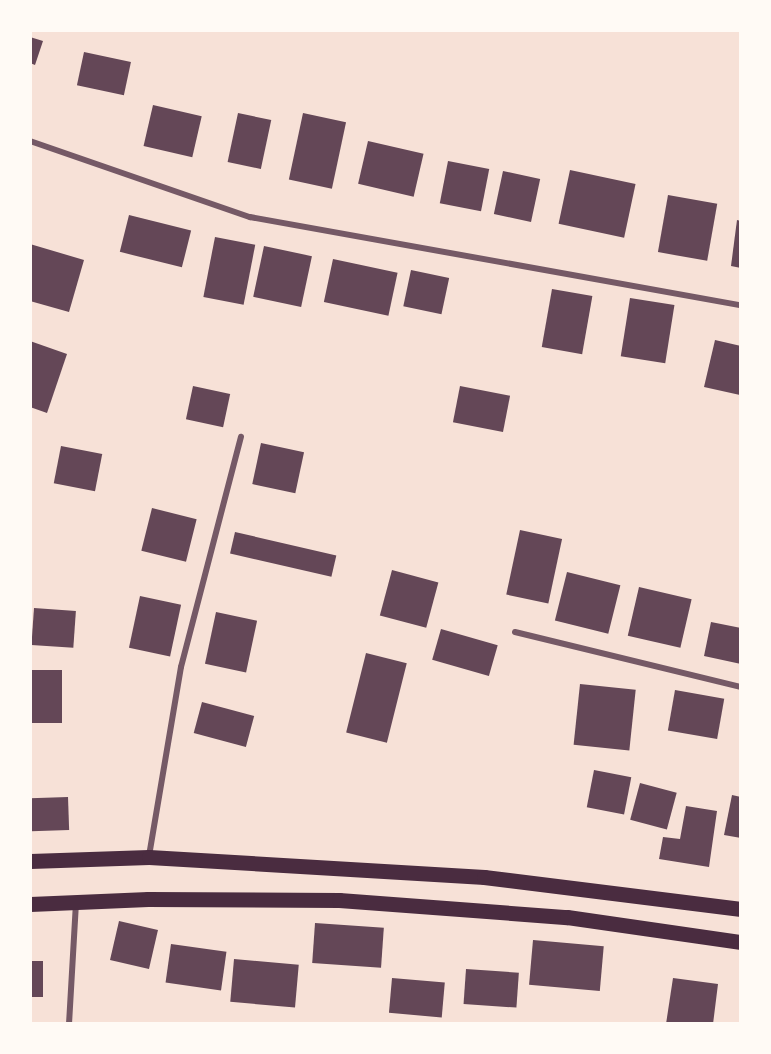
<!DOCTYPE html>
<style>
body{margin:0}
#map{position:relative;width:771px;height:1054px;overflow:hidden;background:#f7e1d7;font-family:Merriweather,serif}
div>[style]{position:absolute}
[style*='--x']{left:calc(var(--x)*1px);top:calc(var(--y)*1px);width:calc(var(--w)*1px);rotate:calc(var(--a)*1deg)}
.building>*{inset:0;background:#644757;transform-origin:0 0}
.minor>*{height:6px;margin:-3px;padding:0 3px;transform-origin:3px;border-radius:3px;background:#755966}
.primary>*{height:15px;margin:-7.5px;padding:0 7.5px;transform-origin:7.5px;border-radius:7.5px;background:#4a2c40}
span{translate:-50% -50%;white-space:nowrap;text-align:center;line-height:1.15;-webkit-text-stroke:5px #fffaf5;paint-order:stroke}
.frame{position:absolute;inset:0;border:32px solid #fffaf5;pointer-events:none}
</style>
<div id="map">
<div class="building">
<i style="clip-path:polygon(30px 37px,43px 41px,35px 65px,30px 63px)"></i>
<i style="left:84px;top:52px;width:48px;height:34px;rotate:12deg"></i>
<i style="left:153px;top:105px;width:50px;height:42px;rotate:13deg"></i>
<i style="left:238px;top:113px;width:34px;height:50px;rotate:12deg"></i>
<i style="left:303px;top:113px;width:44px;height:68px;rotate:12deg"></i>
<i style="left:368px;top:141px;width:57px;height:44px;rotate:13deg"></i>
<i style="left:448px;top:161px;width:42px;height:43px;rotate:11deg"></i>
<i style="left:570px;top:170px;width:67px;height:55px;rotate:12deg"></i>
<i style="left:503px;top:171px;width:38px;height:44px;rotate:12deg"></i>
<i style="left:668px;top:195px;width:50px;height:58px;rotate:10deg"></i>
<i style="left:129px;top:215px;width:64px;height:38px;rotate:14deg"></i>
<i style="clip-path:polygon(737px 220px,741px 221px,741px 268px,731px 266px)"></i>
<i style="left:215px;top:237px;width:41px;height:61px;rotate:11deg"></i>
<i style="clip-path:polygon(30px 244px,84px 260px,69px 312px,30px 301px)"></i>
<i style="left:264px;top:246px;width:49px;height:52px;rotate:12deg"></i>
<i style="left:333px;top:259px;width:66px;height:44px;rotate:12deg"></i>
<i style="left:411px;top:270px;width:39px;height:37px;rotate:12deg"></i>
<i style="left:552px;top:289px;width:41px;height:59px;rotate:10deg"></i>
<i style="left:630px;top:298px;width:45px;height:59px;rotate:9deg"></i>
<i style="clip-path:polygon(715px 340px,741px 346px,740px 395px,704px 387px)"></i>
<i style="clip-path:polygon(30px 341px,67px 354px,47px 413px,30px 407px)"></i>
<i style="left:193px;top:386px;width:38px;height:34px;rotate:12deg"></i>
<i style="left:460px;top:386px;width:51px;height:37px;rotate:11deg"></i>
<i style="left:261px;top:443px;width:44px;height:42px;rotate:12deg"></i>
<i style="left:61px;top:446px;width:42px;height:38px;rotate:11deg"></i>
<i style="left:152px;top:508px;width:46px;height:44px;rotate:14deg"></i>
<i style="left:520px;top:530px;width:43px;height:66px;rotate:12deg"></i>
<i style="left:235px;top:532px;width:104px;height:22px;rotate:13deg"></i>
<i style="left:392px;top:570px;width:48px;height:47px;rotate:15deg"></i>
<i style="left:567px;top:572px;width:55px;height:50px;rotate:14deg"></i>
<i style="left:639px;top:587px;width:54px;height:50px;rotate:13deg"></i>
<i style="left:140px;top:596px;width:42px;height:53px;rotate:12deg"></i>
<i style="left:34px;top:608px;width:42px;height:37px;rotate:4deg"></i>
<i style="left:216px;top:612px;width:42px;height:53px;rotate:12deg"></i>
<i style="clip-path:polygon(711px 622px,741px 628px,741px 664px,704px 656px)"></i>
<i style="left:441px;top:629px;width:59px;height:32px;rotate:16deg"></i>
<i style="left:366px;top:653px;width:42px;height:82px;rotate:14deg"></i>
<i style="left:30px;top:670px;width:32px;height:53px"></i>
<i style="left:580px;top:684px;width:56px;height:61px;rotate:6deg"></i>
<i style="left:675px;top:690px;width:50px;height:41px;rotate:10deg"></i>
<i style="left:202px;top:702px;width:54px;height:32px;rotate:15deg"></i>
<i style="left:594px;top:770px;width:38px;height:38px;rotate:11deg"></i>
<i style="left:640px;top:783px;width:38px;height:38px;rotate:15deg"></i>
<i style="clip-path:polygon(732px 795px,741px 797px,741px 838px,724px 835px)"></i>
<i style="left:68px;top:797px;width:33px;height:38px;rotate:88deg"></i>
<i style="clip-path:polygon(686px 806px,717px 811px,709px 867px,659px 859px,663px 837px,680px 839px)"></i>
<i style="left:119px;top:921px;width:40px;height:40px;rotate:13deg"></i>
<i style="left:315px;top:923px;width:69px;height:40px;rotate:4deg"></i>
<i style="left:533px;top:940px;width:71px;height:45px;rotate:5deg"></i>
<i style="left:171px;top:944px;width:56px;height:39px;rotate:8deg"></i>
<i style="left:234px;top:959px;width:65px;height:43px;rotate:5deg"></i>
<i style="left:30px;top:961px;width:13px;height:36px"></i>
<i style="left:466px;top:969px;width:53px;height:35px;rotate:4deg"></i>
<i style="left:392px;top:978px;width:53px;height:35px;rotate:5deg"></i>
<i style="clip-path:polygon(673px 978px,718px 984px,713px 1024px,666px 1024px)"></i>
</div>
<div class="minor">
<i style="--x:30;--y:141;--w:233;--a:19.1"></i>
<i style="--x:250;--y:217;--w:499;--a:10.2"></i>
<i style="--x:515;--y:632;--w:233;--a:13.7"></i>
<i style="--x:149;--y:856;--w:192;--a:-80.4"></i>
<i style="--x:181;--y:667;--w:238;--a:-75.4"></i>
<i style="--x:69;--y:1024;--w:122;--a:-86.7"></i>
</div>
<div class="primary">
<i style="--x:30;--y:861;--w:119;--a:-1.9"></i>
<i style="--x:149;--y:857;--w:336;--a:3.4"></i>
<i style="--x:484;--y:877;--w:259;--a:7.1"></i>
<i style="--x:30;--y:904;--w:118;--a:-2.4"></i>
<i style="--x:148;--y:899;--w:191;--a:0.3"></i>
<i style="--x:339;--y:900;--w:229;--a:4.3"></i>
<i style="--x:567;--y:917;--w:176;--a:8.2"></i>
</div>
<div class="frame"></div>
</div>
